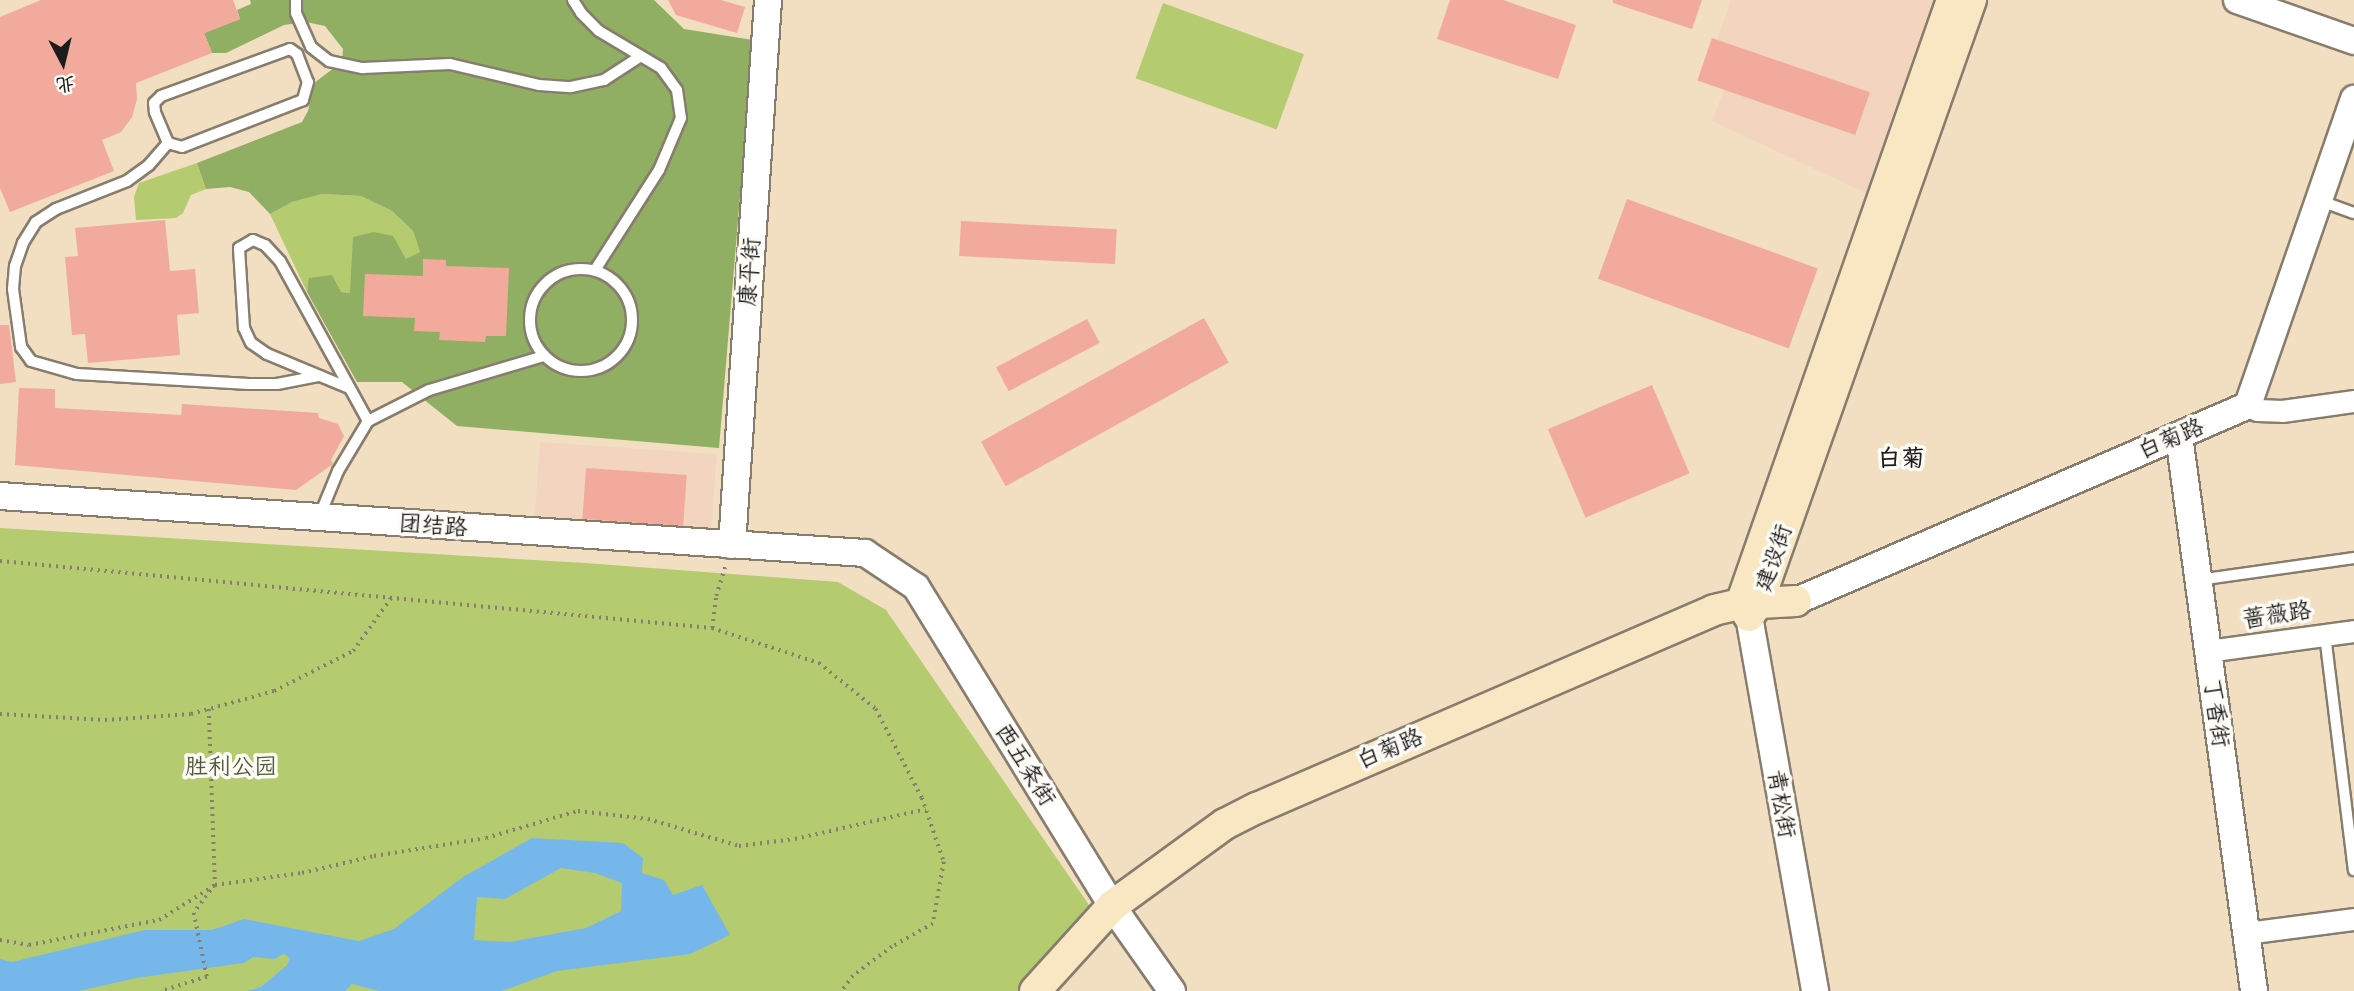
<!DOCTYPE html>
<meta charset="utf-8">
<style>
body{margin:0}
#map{position:relative;width:2354px;height:991px;overflow:hidden;background:#f2dec1;font-family:Sriracha,"LXGW WenKai TC",sans-serif}
div>[style]{position:absolute}
[style*='--x']{left:calc(var(--x)*1px);top:calc(var(--y)*1px);width:calc(var(--w)*1px);rotate:calc(var(--a)*1deg)}
.built>*{inset:0;background:#f3d4bf;transform-origin:0 0}
.green>*{inset:0;background:#b5cb6f;transform-origin:0 0}
.forest>*{inset:0;background:#90af62}
.water>*{inset:0;background:#76b7eb}
.building>*{inset:0;background:#f1aa9c;transform-origin:0 0}
.path>*{height:3.5px;margin-top:-1.75px;transform-origin:0;background:repeating-linear-gradient(90deg,#877d6e 0 2px,transparent 0 7px)}
.roads{filter:drop-shadow(2px 0 #877d6e) drop-shadow(-2px 0 #877d6e) drop-shadow(0 2px #877d6e) drop-shadow(0 -2px #877d6e)}
.service>*{height:10px;margin:-5px;padding:0 5px;transform-origin:5px;border-radius:5px;background:#fff}
.service>.ring{margin:-5px;padding:0;box-sizing:content-box;background:none;border:10px solid #fff;border-radius:50%}
.minor>*{height:21px;margin:-10.5px;padding:0 10.5px;transform-origin:10.5px;border-radius:10.5px;background:#fff}
.tertiary>*{height:26px;margin:-13px;padding:0 13px;transform-origin:13px;border-radius:13px;background:#fff}
.secondary>*{height:30px;margin:-15px;padding:0 15px;transform-origin:15px;border-radius:15px;background:#f9e7c3}
span{translate:-50% -50%;white-space:nowrap;text-align:center;line-height:1.15;-webkit-text-stroke:7px #fdfcf7;paint-order:stroke}
.street-label{font-size:23px;color:#1c1c1c}
.park-label{font-size:23px;color:#525939}
.neighbourhood-label{font-size:24px;color:#1c1c1c;font-weight:700}
.north{position:absolute;left:28px;top:28px;width:70px;height:70px;-webkit-text-stroke:5px #fdfcf7;paint-order:stroke;rotate:173deg;font-size:19px;font-weight:700;line-height:28px;text-align:center;color:#1c1c1c}
.north::after{content:'';display:block;margin:auto;width:24px;height:32px;background:#1c1c1c;clip-path:polygon(50% 0,100% 100%,50% 72%,0 100%)}
</style>
<div id="map">
<div class="built">
<i style="clip-path:polygon(1731px 0,1933px 0,1866px 193px,1712px 121px,1730px 75px,1708px 67px)"></i>
<i style="left:540px;top:442px;width:177px;height:83px;rotate:4deg"></i>
</div>
<div class="green">
<i style="left:1163px;top:3px;width:150px;height:80px;rotate:20deg"></i>
<i style="clip-path:polygon(197px 163px,206px 189px,191px 195px,183px 213px,176px 218px,136px 220px,134px 197px,139px 183px)"></i>
<i style="clip-path:polygon(322px 194px,361px 196px,392px 211px,413px 231px,420px 252px,350px 293px,341px 292px,310px 278px,307px 292px,270px 214px,292px 202px)"></i>
<i style="clip-path:polygon(0 528px,585px 563px,838px 582px,886px 610px,1091px 908px,1018px 991px,0 991px)"></i>
</div>
<div class="forest">
<i style="clip-path:polygon(250px 0,654px 0,684px 29px,753px 40px,719px 448px,457px 426px,402px 382px,357px 382px,307px 292px,309px 278px,332px 275px,341px 292px,350px 293px,353px 237px,374px 232px,393px 236px,406px 259px,420px 252px,413px 231px,392px 211px,361px 196px,322px 194px,292px 202px,270px 214px,249px 192px,230px 187px,206px 189px,197px 163px,302px 122px,308px 111px,314px 83px,342px 62px,343px 49px,325px 26px,306px 22px,284px 25px,226px 53px,212px 53px,204px 33px,240px 19px,237px 10px,251px 4px)"></i>
</div>
<div class="water">
<i style="clip-path:polygon(evenodd,532px 838px,623px 843px,643px 858px,642px 873px,664px 880px,673px 895px,702px 885px,730px 935px,690px 954px,557px 971px,502px 991px,379px 991px,352px 984px,345px 991px,247px 991px,261px 987px,287px 965px,290px 958px,284px 954px,274px 959px,253px 957px,244px 963px,136px 978px,79px 991px,0 991px,0 959px,12px 962px,145px 930px,212px 930px,244px 919px,359px 941px,394px 929px,463px 877px,532px 838px,561px 868px,595px 873px,622px 883px,621px 911px,586px 928px,509px 942px,474px 940px,477px 897px,505px 899px,561px 868px)"></i>
</div>
<div class="building">
<i style="clip-path:polygon(41px 0,233px 0,240px 19px,204px 33px,212px 53px,136px 83px,137px 99px,132px 117px,121px 132px,102px 140px,114px 171px,10px 212px,0 188px,0 17px)"></i>
<i style="clip-path:polygon(668px 0,721px 0,745px 7px,737px 33px,676px 15px)"></i>
<i style="clip-path:polygon(1450px 0,1503px 0,1576px 25px,1558px 79px,1437px 39px)"></i>
<i style="clip-path:polygon(1613px 0,1702px 0,1692px 29px,1613px 3px)"></i>
<i style="left:1712px;top:38px;width:167px;height:45px;rotate:19deg"></i>
<i style="left:1627px;top:199px;width:203px;height:85px;rotate:20deg"></i>
<i style="clip-path:polygon(165px 220px,170px 271px,195px 269px,199px 313px,177px 315px,180px 355px,88px 363px,85px 334px,72px 335px,65px 257px,78px 256px,75px 228px)"></i>
<i style="left:961px;top:221px;width:156px;height:35px;rotate:3deg"></i>
<i style="clip-path:polygon(423px 259px,446px 260px,446px 266px,509px 268px,506px 336px,486px 336px,485px 342px,439px 340px,440px 332px,414px 331px,415px 318px,363px 316px,365px 274px,423px 276px)"></i>
<i style="left:1204px;top:318px;width:51px;height:255px;rotate:61deg"></i>
<i style="left:1087px;top:319px;width:27px;height:103px;rotate:62deg"></i>
<i style="clip-path:polygon(0 325px,9px 325px,16px 382px,0 384px)"></i>
<i style="left:1652px;top:385px;width:96px;height:113px;rotate:67deg"></i>
<i style="clip-path:polygon(19px 388px,55px 389px,55px 408px,181px 415px,182px 404px,318px 413px,319px 418px,338px 424px,344px 436px,331px 460px,333px 464px,296px 490px,15px 465px)"></i>
<i style="left:586px;top:468px;width:101px;height:51px;rotate:4deg"></i>
</div>
<div class="path">
<i style="--x:0;--y:561;--w:715;--a:5.38"></i>
<i style="--x:712;--y:628;--w:32;--a:-83"></i>
<i style="--x:716;--y:596;--w:34;--a:-73"></i>
<i style="--x:712;--y:628;--w:113;--a:18.1"></i>
<i style="--x:819;--y:663;--w:73;--a:38.9"></i>
<i style="--x:876;--y:709;--w:100;--a:62.7"></i>
<i style="--x:922;--y:798;--w:68;--a:71"></i>
<i style="--x:944;--y:862;--w:63;--a:100.1"></i>
<i style="--x:933;--y:924;--w:47;--a:150.7"></i>
<i style="--x:892;--y:947;--w:49;--a:143.4"></i>
<i style="--x:853;--y:976;--w:19;--a:126"></i>
<i style="--x:209;--y:709;--w:176;--a:88"></i>
<i style="--x:215;--y:885;--w:88;--a:-7.9"></i>
<i style="--x:302;--y:873;--w:74;--a:-13.3"></i>
<i style="--x:374;--y:856;--w:113;--a:-9.1"></i>
<i style="--x:486;--y:838;--w:96;--a:-16.4"></i>
<i style="--x:578;--y:811;--w:70;--a:6.5"></i>
<i style="--x:648;--y:819;--w:95;--a:16.5"></i>
<i style="--x:739;--y:846;--w:56;--a:-7.1"></i>
<i style="--x:795;--y:839;--w:134;--a:-12.9"></i>
<i style="--x:0;--y:714;--w:105;--a:3.3"></i>
<i style="--x:105;--y:720;--w:86;--a:-4"></i>
<i style="--x:191;--y:714;--w:86;--a:-15.5"></i>
<i style="--x:274;--y:691;--w:89;--a:-26.9"></i>
<i style="--x:353;--y:651;--w:65;--a:-54.4"></i>
<i style="--x:0;--y:940;--w:29;--a:10"></i>
<i style="--x:29;--y:945;--w:132;--a:-10.9"></i>
<i style="--x:159;--y:920;--w:66;--a:-32"></i>
<i style="--x:215;--y:885;--w:35;--a:127"></i>
<i style="--x:194;--y:913;--w:65;--a:78.5"></i>
<i style="--x:207;--y:977;--w:46;--a:162.3"></i>
</div>
<div class="roads">
<div class="service">
<i style="--x:296;--y:0;--w:13;--a:90"></i>
<i style="--x:296;--y:13;--w:37;--a:66"></i>
<i style="--x:311;--y:47;--w:23;--a:38"></i>
<i style="--x:329;--y:61;--w:35;--a:12"></i>
<i style="--x:363;--y:68;--w:87;--a:-2.6"></i>
<i style="--x:450;--y:64;--w:91;--a:13.3"></i>
<i style="--x:539;--y:85;--w:32;--a:4"></i>
<i style="--x:571;--y:87;--w:34;--a:-12"></i>
<i style="--x:604;--y:80;--w:44;--a:-33"></i>
<i style="--x:573;--y:0;--w:15;--a:58"></i>
<i style="--x:581;--y:13;--w:25;--a:45"></i>
<i style="--x:599;--y:31;--w:72;--a:30.8"></i>
<i style="--x:661;--y:68;--w:27;--a:54"></i>
<i style="--x:677;--y:90;--w:28;--a:82"></i>
<i style="--x:681;--y:118;--w:56;--a:112.9"></i>
<i style="--x:659;--y:170;--w:119;--a:122.6"></i>
<i style="--x:290;--y:49;--w:9;--a:36"></i>
<i style="--x:297;--y:54;--w:30;--a:69"></i>
<i style="--x:308;--y:82;--w:19;--a:106"></i>
<i style="--x:303;--y:100;--w:130;--a:158.8"></i>
<i style="--x:182;--y:147;--w:15;--a:-164"></i>
<i style="--x:168;--y:143;--w:34;--a:-113"></i>
<i style="--x:155;--y:112;--w:9;--a:-96"></i>
<i style="--x:154;--y:103;--w:10;--a:-45"></i>
<i style="--x:161;--y:96;--w:137;--a:-20"></i>
<i style="--x:168;--y:143;--w:29;--a:131"></i>
<i style="--x:149;--y:165;--w:27;--a:144"></i>
<i style="--x:127;--y:181;--w:76;--a:158.5"></i>
<i style="--x:56;--y:209;--w:24;--a:147"></i>
<i style="--x:36;--y:222;--w:25;--a:122"></i>
<i style="--x:23;--y:243;--w:24;--a:109"></i>
<i style="--x:15;--y:266;--w:23;--a:95"></i>
<i style="--x:13;--y:289;--w:59;--a:82.1"></i>
<i style="--x:21;--y:347;--w:17;--a:54"></i>
<i style="--x:31;--y:361;--w:48;--a:15.8"></i>
<i style="--x:77;--y:374;--w:172;--a:3.3"></i>
<i style="--x:249;--y:384;--w:28;--a:0"></i>
<i style="--x:277;--y:384;--w:43;--a:-10.8"></i>
<i style="--x:2318;--y:200;--w:38;--a:20"></i>
<i class="ring" style="left:530px;top:269px;width:92px;height:92px"></i>
<i style="--x:349;--y:388;--w:89;--a:-157.5"></i>
<i style="--x:267;--y:354;--w:19;--a:-145"></i>
<i style="--x:251;--y:343;--w:17;--a:-115"></i>
<i style="--x:244;--y:328;--w:80;--a:-93.6"></i>
<i style="--x:239;--y:248;--w:16;--a:-30"></i>
<i style="--x:253;--y:240;--w:13;--a:23"></i>
<i style="--x:265;--y:245;--w:22;--a:47"></i>
<i style="--x:280;--y:261;--w:183;--a:61.2"></i>
<i style="--x:320;--y:515;--w:48;--a:-67.8"></i>
<i style="--x:338;--y:471;--w:58;--a:-59"></i>
<i style="--x:368;--y:421;--w:68;--a:-26.9"></i>
<i style="--x:429;--y:390;--w:120;--a:-16.5"></i>
<i style="--x:2198;--y:580;--w:158;--a:-8"></i>
<i style="--x:2325;--y:635;--w:237;--a:83"></i>
</div>
<div class="minor">
<i style="--x:2248;--y:405;--w:10;--a:29"></i>
<i style="--x:2257;--y:410;--w:25;--a:2"></i>
<i style="--x:2282;--y:411;--w:73;--a:-7.9"></i>
<i style="--x:2208;--y:651;--w:147;--a:-7.8"></i>
<i style="--x:2246;--y:933;--w:109;--a:-7.4"></i>
</div>
<div class="tertiary">
<i style="--x:2237;--y:0;--w:124;--a:19.3"></i>
<i style="--x:2179;--y:436;--w:560;--a:82.3"></i>
<i style="--x:0;--y:496;--w:867;--a:3.77"></i>
<i style="--x:865;--y:553;--w:61;--a:33.7"></i>
<i style="--x:916;--y:587;--w:374;--a:58.4"></i>
<i style="--x:1112;--y:906;--w:104;--a:54.8"></i>
<i style="--x:732;--y:545;--w:546;--a:-86.22"></i>
<i style="--x:1796;--y:601;--w:493;--a:-23.4"></i>
<i style="--x:2248;--y:405;--w:324;--a:-70.9"></i>
<i style="--x:1749;--y:616;--w:381;--a:80"></i>
</div>
<div class="secondary">
<i style="--x:1952;--y:0;--w:640;--a:109.26"></i>
<i style="--x:1741;--y:604;--w:14;--a:56"></i>
<i style="--x:1749;--y:616;--w:16;--a:-55"></i>
<i style="--x:1758;--y:603;--w:640;--a:-70.55"></i>
<i style="--x:1035;--y:991;--w:115;--a:-47.8"></i>
<i style="--x:1112;--y:906;--w:140;--a:-36"></i>
<i style="--x:1225;--y:824;--w:36;--a:-27"></i>
<i style="--x:1257;--y:808;--w:498;--a:-23.4"></i>
<i style="--x:1714;--y:610;--w:28;--a:-13"></i>
<i style="--x:1741;--y:604;--w:55;--a:-3.1"></i>
</div>
</div>
<div class="street-label">
<span style="left:750px;top:272px;rotate:-86deg">康平街</span>
<span style="left:2171px;top:439px;rotate:-23deg">白菊路</span>
<span style="left:433px;top:526px;rotate:4deg">团结路</span>
<span style="left:1774px;top:558px;rotate:-71deg">建设街</span>
<span style="left:2277px;top:615px;rotate:-8deg">蔷薇路</span>
<span style="left:2216px;top:713px;rotate:82deg">丁香街</span>
<span style="left:1390px;top:749px;rotate:-23deg">白菊路</span>
<span style="left:1025px;top:765px;rotate:58deg">西五条街</span>
<span style="left:1781px;top:804px;rotate:80deg">青松街</span>
</div>
<div class="park-label">
<span style="left:231px;top:767px">胜利公园</span>
</div>
<div class="neighbourhood-label">
<span style="left:1901px;top:459px">白菊</span>
</div>
<div class="north">北</div>
</div>
